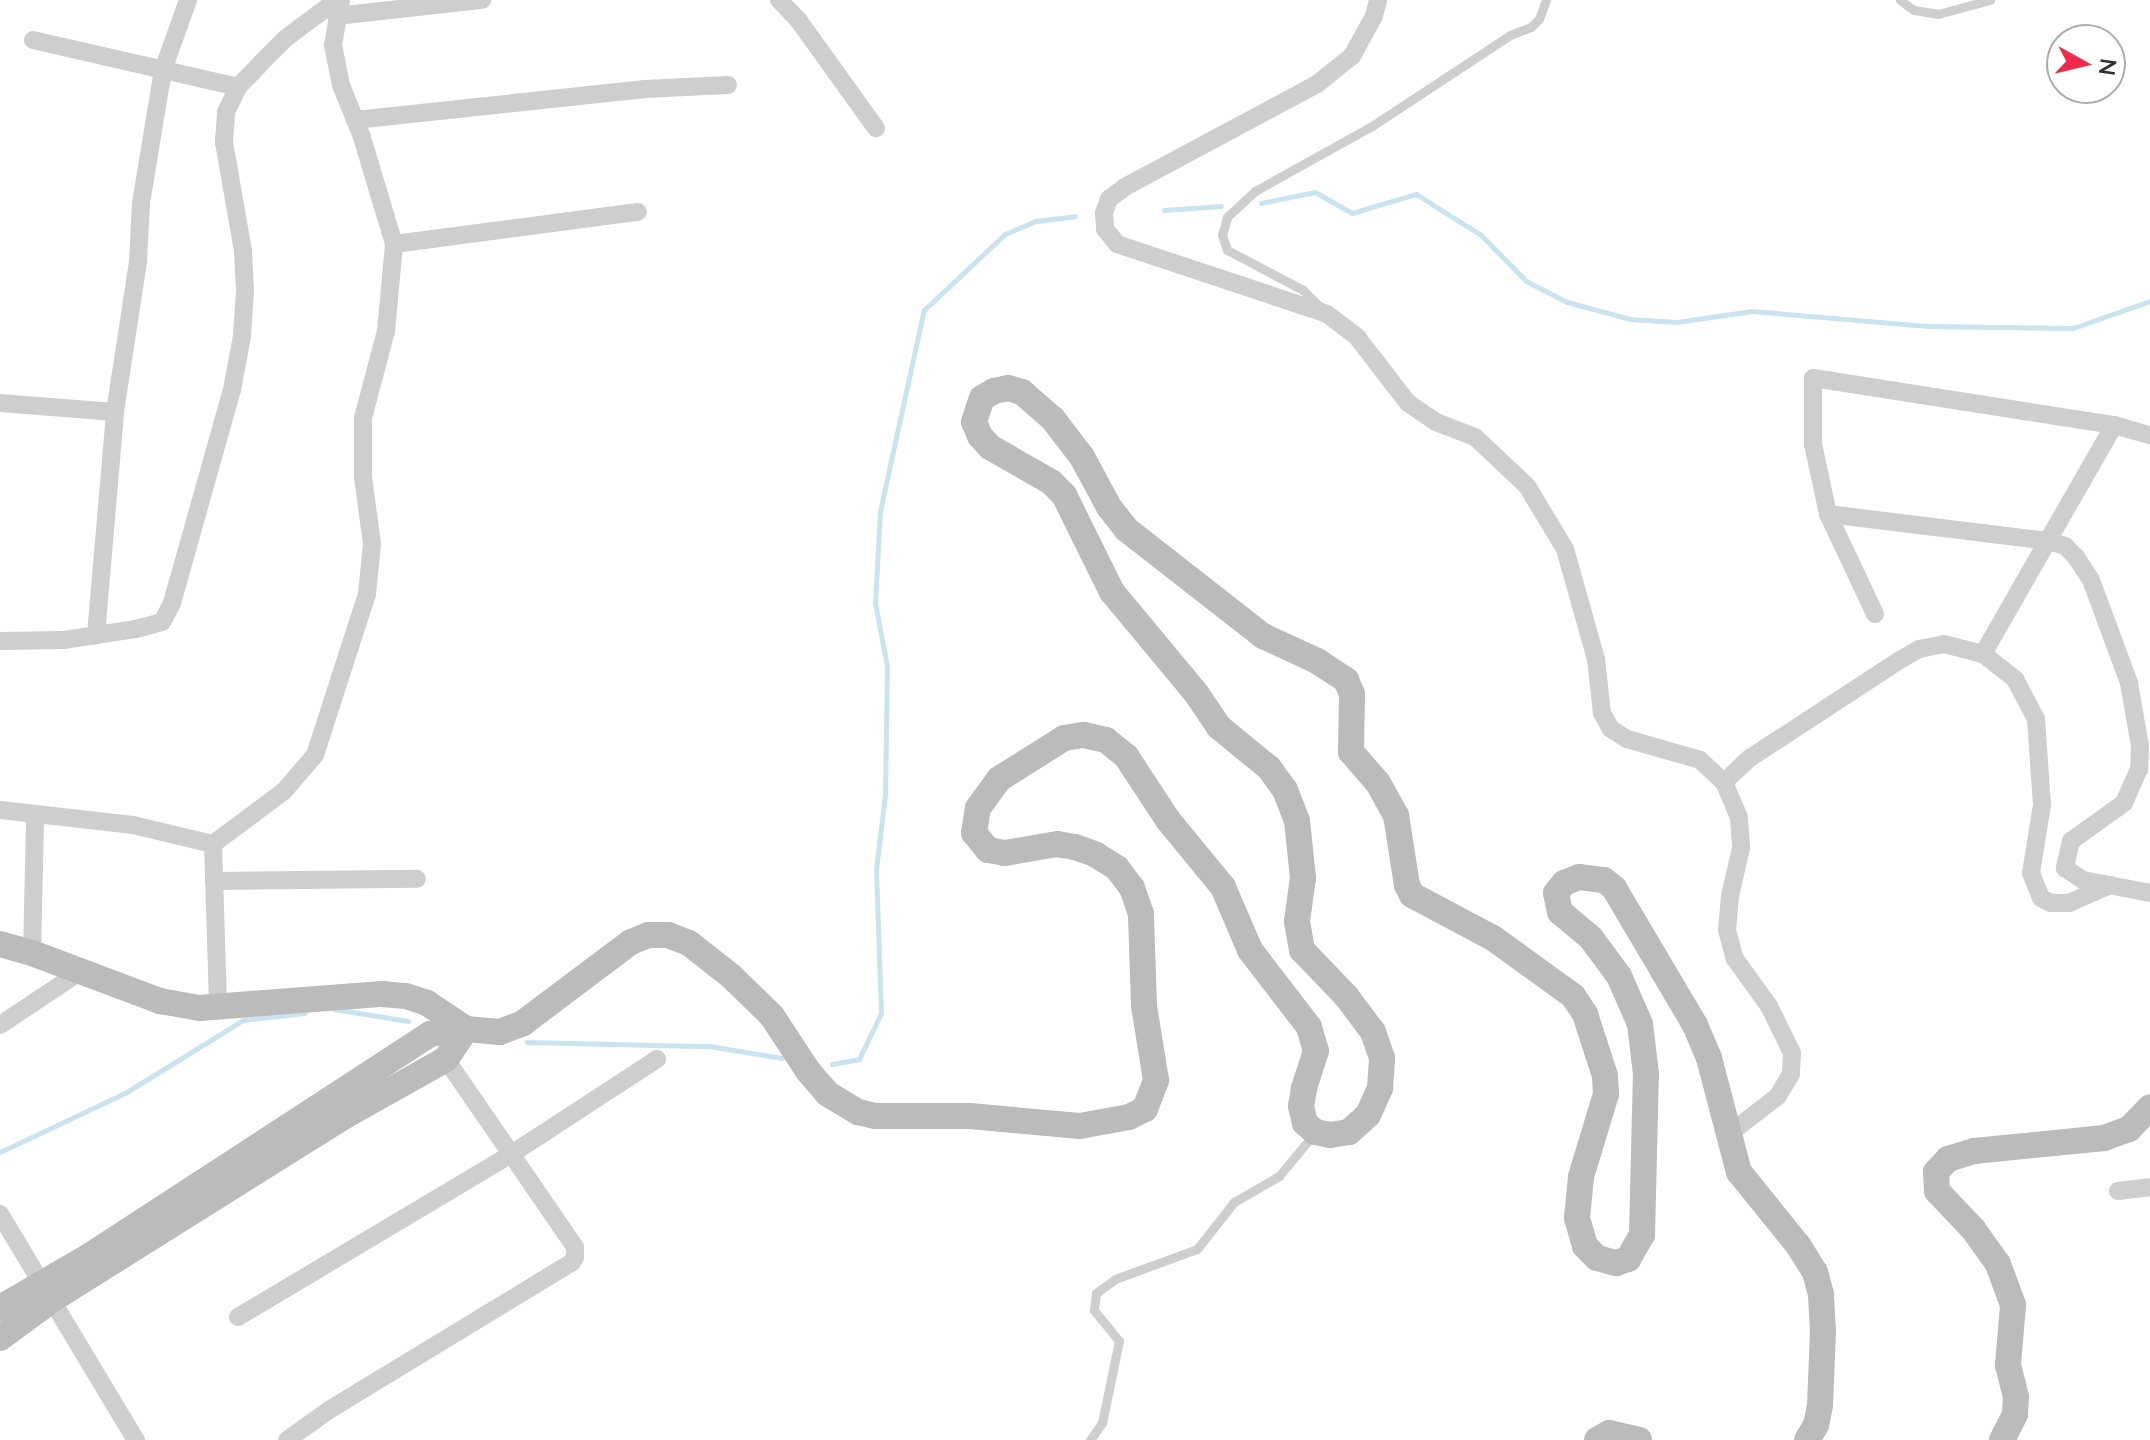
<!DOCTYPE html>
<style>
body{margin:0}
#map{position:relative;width:2150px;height:1440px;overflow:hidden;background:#fff;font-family:Lato,sans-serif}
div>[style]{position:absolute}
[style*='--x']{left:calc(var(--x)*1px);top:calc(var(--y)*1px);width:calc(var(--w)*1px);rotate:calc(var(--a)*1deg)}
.stream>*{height:5px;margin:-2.5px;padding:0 2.5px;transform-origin:2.5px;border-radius:2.5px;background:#cae4ef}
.lane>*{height:9px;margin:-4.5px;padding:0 4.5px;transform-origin:4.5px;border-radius:4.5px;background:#cecece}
.street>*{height:18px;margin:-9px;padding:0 9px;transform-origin:9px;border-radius:9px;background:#cecece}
.secondary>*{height:26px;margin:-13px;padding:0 13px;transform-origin:13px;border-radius:13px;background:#bbb}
span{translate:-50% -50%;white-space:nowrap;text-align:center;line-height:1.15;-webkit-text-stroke:8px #fff;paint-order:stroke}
.north{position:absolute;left:2046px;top:24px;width:80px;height:80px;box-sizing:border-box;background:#fff;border:2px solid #adadad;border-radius:50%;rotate:98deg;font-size:22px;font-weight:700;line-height:32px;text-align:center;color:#313131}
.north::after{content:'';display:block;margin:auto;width:28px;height:36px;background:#f12a4d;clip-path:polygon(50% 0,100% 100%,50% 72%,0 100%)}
</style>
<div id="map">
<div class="stream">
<i style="--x:1261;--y:203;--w:55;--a:-11.5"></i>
<i style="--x:1315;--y:192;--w:43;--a:29.6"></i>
<i style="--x:1352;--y:213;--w:67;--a:-16.5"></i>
<i style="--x:1416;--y:194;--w:77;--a:32.2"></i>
<i style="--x:1481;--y:235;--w:64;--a:45.6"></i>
<i style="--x:1526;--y:281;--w:46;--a:27.1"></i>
<i style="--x:1567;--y:302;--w:65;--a:15.1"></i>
<i style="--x:1630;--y:319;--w:46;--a:3.7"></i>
<i style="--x:1676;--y:322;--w:77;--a:-8.2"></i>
<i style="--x:1752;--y:311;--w:177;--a:4.9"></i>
<i style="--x:1928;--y:326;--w:145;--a:0.8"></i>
<i style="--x:2073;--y:328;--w:82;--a:-19.3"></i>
<i style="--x:1164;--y:210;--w:57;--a:-4"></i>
<i style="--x:334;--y:1009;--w:75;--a:9.2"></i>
<i style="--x:527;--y:1042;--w:182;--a:1.3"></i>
<i style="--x:709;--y:1046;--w:74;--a:9.3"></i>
<i style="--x:832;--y:1064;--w:27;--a:-10"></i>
<i style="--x:859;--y:1059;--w:51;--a:-64.4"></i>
<i style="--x:881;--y:1013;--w:143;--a:-92"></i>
<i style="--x:876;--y:870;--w:77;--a:-83.2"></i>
<i style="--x:885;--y:794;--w:128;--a:-89.1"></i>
<i style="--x:887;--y:666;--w:64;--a:-100.8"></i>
<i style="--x:875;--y:603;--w:92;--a:-86.9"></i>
<i style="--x:880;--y:511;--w:206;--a:-77.7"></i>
<i style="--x:924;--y:310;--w:111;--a:-43.2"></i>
<i style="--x:1005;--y:234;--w:34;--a:-23"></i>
<i style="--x:1036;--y:221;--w:39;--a:-7"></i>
<i style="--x:0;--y:1152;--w:138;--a:-25.3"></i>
<i style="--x:125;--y:1093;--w:139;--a:-31.7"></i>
<i style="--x:243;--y:1020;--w:62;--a:-6.4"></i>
</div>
<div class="lane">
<i style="--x:1900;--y:0;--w:17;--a:36"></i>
<i style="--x:1914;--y:10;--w:24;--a:9"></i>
<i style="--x:1938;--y:14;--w:54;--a:-15.1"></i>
<i style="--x:1322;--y:309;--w:27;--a:-135"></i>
<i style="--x:1303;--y:290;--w:86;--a:-152.2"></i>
<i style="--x:1227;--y:250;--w:16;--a:-108"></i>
<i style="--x:1222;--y:235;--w:19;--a:-74"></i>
<i style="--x:1227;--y:217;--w:38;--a:-43"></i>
<i style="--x:1255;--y:191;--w:134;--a:-29.1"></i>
<i style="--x:1372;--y:126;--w:165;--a:-33.4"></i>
<i style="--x:1510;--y:35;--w:22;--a:-21"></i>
<i style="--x:1531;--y:27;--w:11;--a:-45"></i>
<i style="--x:1539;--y:19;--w:20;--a:-70"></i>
<i style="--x:1090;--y:1440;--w:21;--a:-55"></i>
<i style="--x:1102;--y:1423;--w:84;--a:-78.3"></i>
<i style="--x:1119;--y:1341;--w:40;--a:-129"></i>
<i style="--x:1094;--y:1310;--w:17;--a:-83"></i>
<i style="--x:1096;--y:1293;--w:24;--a:-36"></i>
<i style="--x:1115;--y:1279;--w:87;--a:-20.1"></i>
<i style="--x:1197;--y:1249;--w:60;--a:-51.8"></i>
<i style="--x:1234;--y:1202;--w:52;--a:-30"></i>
<i style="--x:1279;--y:1176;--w:53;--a:-50.3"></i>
</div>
<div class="street">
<i style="--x:779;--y:0;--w:29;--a:46"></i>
<i style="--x:799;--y:21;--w:132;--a:54.3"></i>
<i style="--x:1378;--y:0;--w:16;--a:104"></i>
<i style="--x:1374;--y:16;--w:46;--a:118.8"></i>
<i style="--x:1352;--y:56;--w:45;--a:141.3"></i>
<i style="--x:1317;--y:84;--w:218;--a:151.8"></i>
<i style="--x:1125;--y:187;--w:20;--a:143"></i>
<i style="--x:1109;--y:199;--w:15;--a:110"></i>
<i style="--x:1104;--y:213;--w:16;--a:86"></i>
<i style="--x:1105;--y:229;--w:19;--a:51"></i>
<i style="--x:1117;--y:244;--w:221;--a:18.4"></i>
<i style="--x:1327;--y:314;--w:38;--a:37"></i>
<i style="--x:1357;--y:337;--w:83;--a:52.3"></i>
<i style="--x:1408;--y:403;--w:34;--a:34"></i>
<i style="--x:1436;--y:422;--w:42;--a:21"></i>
<i style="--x:1475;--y:437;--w:71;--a:43.3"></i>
<i style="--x:1527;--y:486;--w:74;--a:58.9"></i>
<i style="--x:1565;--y:549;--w:114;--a:74.3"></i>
<i style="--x:1596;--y:659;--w:54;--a:83.7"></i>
<i style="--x:1602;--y:713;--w:18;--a:61"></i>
<i style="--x:1611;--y:729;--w:19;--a:32"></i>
<i style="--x:1627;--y:739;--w:76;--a:16"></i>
<i style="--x:1700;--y:760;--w:33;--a:43"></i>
<i style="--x:1724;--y:782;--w:39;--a:67"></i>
<i style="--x:1739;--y:818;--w:30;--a:86"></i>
<i style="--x:1741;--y:848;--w:49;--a:102.9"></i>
<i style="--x:1730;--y:896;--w:34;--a:95"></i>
<i style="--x:1727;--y:930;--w:30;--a:75"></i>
<i style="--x:1735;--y:959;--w:58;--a:54.1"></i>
<i style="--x:1769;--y:1006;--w:52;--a:63.9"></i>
<i style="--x:1792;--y:1053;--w:21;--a:93"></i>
<i style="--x:1791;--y:1074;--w:26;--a:121"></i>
<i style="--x:1778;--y:1096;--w:62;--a:142.2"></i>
<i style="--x:336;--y:16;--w:147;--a:-6.3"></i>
<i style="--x:33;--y:40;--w:210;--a:12.9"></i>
<i style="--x:355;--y:120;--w:292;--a:-6.1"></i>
<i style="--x:645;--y:89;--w:83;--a:-2.8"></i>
<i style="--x:394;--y:244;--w:246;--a:-7.5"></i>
<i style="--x:0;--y:403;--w:115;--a:4.5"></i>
<i style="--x:1828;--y:514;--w:222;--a:7"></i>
<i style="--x:2048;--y:541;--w:18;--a:16"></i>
<i style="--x:2065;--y:546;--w:16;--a:45"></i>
<i style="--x:2076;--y:557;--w:27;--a:57"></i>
<i style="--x:2091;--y:580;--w:110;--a:69.7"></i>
<i style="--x:2129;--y:683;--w:64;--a:80.1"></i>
<i style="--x:2140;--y:746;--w:23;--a:92"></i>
<i style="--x:2139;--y:769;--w:37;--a:114"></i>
<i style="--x:2124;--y:803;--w:65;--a:144.4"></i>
<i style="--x:2071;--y:841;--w:28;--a:103"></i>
<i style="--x:2065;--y:868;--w:22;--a:34"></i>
<i style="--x:2083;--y:880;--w:68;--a:11"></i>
<i style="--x:1875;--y:614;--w:110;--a:-115.2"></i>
<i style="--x:1828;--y:514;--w:72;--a:-102.1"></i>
<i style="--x:1813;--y:444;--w:66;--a:-90"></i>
<i style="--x:1813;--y:378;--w:305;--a:8.9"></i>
<i style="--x:2114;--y:425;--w:37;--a:16"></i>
<i style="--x:96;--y:635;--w:224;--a:-85.1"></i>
<i style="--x:115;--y:412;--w:153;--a:-81.3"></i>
<i style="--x:138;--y:261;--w:58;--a:-87"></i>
<i style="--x:141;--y:203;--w:135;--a:-80.6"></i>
<i style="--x:163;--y:70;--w:74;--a:-70.3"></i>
<i style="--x:0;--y:641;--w:64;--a:-0.9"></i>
<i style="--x:64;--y:640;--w:73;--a:-8.7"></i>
<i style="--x:136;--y:629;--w:27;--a:-15"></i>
<i style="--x:162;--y:622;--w:21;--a:-62"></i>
<i style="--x:172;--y:603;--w:221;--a:-74.3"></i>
<i style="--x:232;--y:390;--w:55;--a:-79.5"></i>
<i style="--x:242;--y:336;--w:46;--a:-86.3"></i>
<i style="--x:245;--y:290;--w:39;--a:-93"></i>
<i style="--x:243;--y:251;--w:111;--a:-99.9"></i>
<i style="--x:224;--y:142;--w:30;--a:-86"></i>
<i style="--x:226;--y:112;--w:28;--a:-64"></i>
<i style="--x:238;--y:87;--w:30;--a:-46"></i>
<i style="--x:259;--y:65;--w:38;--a:-45"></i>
<i style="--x:286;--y:38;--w:64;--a:-36.7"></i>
<i style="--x:1983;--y:654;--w:264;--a:-60.2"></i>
<i style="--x:1724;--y:782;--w:35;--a:-43"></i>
<i style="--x:1750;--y:758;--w:179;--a:-33.2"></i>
<i style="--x:1900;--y:660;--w:22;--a:-30"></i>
<i style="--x:1919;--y:649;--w:25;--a:-11"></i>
<i style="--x:1944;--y:644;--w:40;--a:14.4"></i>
<i style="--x:1983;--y:654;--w:41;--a:38"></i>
<i style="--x:2015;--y:679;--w:45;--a:62.3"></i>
<i style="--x:2036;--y:719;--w:86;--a:86"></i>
<i style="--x:2042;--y:805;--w:69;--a:99.2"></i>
<i style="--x:2031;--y:873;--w:27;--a:68"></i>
<i style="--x:2041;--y:898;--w:11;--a:27"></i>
<i style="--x:2051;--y:903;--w:18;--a:0"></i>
<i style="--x:2069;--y:903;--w:45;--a:-23.7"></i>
<i style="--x:0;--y:810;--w:134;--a:6.4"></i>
<i style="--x:133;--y:825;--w:82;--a:13.4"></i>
<i style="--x:213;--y:844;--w:89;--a:-36.7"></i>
<i style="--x:284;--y:791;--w:48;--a:-49.3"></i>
<i style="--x:315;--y:755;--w:169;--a:-72.1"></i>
<i style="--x:367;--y:594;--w:50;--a:-84.3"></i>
<i style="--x:372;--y:544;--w:68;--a:-97.7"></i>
<i style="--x:363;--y:477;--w:59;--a:-90"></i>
<i style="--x:363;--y:418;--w:90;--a:-75.2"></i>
<i style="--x:386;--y:331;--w:87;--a:-84.7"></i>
<i style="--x:394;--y:244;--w:112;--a:-106.7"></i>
<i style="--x:362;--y:137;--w:56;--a:-112"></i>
<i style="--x:341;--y:85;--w:41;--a:-101.3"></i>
<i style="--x:333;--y:45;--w:46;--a:-79.9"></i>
<i style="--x:213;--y:844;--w:160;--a:88.2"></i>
<i style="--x:214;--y:881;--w:203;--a:-0.6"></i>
<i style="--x:32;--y:953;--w:137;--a:-88.7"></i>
<i style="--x:0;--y:1025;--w:97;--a:-33.7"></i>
<i style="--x:2118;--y:1191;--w:32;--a:-7"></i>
<i style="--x:0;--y:1214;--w:264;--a:59"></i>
<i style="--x:238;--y:1317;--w:320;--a:-30.8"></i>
<i style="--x:513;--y:1153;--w:172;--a:-33.1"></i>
<i style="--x:287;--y:1440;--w:52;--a:-35.5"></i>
<i style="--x:329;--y:1410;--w:285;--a:-31.3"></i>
<i style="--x:572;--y:1262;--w:6;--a:-59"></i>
<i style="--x:575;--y:1257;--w:10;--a:-90"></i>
<i style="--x:575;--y:1247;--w:228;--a:-124.5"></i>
</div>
<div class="secondary">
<i style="--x:0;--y:944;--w:33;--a:16"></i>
<i style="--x:32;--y:953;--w:137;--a:20.6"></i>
<i style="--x:160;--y:1001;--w:40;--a:10"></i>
<i style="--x:199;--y:1008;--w:184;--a:-4.4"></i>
<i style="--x:382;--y:994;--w:24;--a:5"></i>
<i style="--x:406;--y:996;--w:22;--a:18"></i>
<i style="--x:427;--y:1003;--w:47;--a:33.7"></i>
<i style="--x:466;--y:1029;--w:34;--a:5"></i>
<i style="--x:500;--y:1032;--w:25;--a:-21"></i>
<i style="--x:523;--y:1023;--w:135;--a:-36.9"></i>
<i style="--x:631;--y:942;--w:18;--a:-22"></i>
<i style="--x:648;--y:935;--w:20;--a:0"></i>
<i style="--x:668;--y:935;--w:22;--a:21"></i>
<i style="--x:689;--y:943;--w:53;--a:38.2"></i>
<i style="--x:731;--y:976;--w:57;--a:44.3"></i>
<i style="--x:772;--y:1016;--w:66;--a:56.8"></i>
<i style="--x:808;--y:1071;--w:30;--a:49"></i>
<i style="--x:828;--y:1094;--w:35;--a:31"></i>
<i style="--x:858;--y:1112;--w:17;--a:13"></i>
<i style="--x:875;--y:1116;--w:95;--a:0"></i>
<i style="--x:970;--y:1116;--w:110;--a:5.2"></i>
<i style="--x:1080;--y:1126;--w:50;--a:-10.4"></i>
<i style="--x:1129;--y:1117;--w:18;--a:-27"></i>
<i style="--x:1145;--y:1109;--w:31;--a:-69"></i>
<i style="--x:1156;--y:1080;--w:75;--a:-99.2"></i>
<i style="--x:1144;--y:1006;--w:92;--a:-91.9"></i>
<i style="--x:1141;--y:914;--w:28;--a:-109"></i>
<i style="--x:1132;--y:888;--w:25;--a:-127"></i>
<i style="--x:1117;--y:868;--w:26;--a:-148"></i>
<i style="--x:1095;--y:854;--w:21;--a:-161"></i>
<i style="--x:1075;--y:847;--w:18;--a:-171"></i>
<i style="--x:1057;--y:844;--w:53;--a:170.2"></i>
<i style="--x:1005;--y:853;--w:17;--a:-170"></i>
<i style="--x:988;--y:850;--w:22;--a:-129"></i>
<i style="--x:974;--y:833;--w:25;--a:-81"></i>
<i style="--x:978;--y:808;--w:36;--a:-54"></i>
<i style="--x:999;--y:779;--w:77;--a:-32.2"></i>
<i style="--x:1064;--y:738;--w:20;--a:-9"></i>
<i style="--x:1084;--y:735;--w:23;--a:13"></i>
<i style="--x:1106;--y:740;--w:26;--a:39"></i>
<i style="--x:1126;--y:756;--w:77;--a:56.7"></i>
<i style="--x:1168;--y:820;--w:87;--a:50.6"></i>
<i style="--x:1223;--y:887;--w:69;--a:66.8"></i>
<i style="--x:1250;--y:950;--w:97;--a:52.5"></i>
<i style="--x:1309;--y:1027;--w:25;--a:74"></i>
<i style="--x:1316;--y:1051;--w:40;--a:108"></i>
<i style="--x:1304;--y:1089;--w:17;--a:100"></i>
<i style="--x:1301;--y:1106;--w:17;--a:77"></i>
<i style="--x:1305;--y:1123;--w:13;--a:42"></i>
<i style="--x:1315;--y:1132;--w:15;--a:11"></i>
<i style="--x:1330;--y:1135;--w:19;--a:-9"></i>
<i style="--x:1349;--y:1132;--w:25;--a:-42"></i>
<i style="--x:1368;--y:1115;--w:30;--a:-66"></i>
<i style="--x:1380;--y:1088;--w:30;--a:-86"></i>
<i style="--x:1382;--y:1058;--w:28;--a:-109"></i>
<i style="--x:1373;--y:1032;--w:44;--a:-126.6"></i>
<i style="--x:1347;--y:997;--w:65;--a:-133.8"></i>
<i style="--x:1302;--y:950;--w:29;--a:-100"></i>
<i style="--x:1297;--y:921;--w:43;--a:-82.1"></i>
<i style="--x:1303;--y:878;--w:57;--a:-96"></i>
<i style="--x:1297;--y:821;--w:33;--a:-111"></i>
<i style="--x:1285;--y:790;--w:27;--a:-126"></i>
<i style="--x:1269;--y:768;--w:65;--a:-140.6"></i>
<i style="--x:1219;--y:727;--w:41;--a:-124.1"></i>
<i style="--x:1196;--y:693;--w:131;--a:-129.7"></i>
<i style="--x:1112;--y:592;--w:108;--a:-116.3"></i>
<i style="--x:1064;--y:495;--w:18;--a:-135"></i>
<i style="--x:1051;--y:482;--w:70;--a:-150.2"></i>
<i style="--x:990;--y:447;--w:15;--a:-132"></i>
<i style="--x:980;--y:436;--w:15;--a:-113"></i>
<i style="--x:974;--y:422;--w:25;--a:-72"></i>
<i style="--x:982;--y:398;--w:14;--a:-30"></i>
<i style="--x:994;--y:391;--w:14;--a:-12"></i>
<i style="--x:1008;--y:388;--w:15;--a:16"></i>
<i style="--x:1022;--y:392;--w:41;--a:41.1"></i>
<i style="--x:1053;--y:419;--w:48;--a:52.7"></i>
<i style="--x:1082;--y:457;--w:57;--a:61.6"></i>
<i style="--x:1109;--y:507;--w:28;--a:52"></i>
<i style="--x:1126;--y:529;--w:174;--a:38"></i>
<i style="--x:1263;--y:636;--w:60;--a:24.8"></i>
<i style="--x:1317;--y:661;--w:35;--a:33"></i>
<i style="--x:1346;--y:680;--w:15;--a:67"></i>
<i style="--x:1352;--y:694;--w:58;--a:91"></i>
<i style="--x:1351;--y:752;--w:41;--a:48.9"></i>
<i style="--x:1378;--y:783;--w:37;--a:61"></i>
<i style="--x:1396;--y:815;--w:71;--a:81.1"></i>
<i style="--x:1407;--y:885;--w:11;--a:63"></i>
<i style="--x:1412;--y:895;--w:92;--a:28"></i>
<i style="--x:1493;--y:938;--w:99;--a:35.9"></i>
<i style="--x:1573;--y:996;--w:22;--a:56"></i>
<i style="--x:1585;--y:1014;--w:65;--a:72.1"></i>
<i style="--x:1605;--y:1076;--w:18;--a:87"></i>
<i style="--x:1606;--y:1094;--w:87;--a:106.8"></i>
<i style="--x:1581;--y:1177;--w:41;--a:95.6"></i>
<i style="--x:1577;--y:1218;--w:29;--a:74"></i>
<i style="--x:1585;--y:1246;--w:17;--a:45"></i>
<i style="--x:1597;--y:1258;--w:20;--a:15"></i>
<i style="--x:1616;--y:1263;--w:13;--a:-18"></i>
<i style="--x:1628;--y:1259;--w:28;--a:-60"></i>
<i style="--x:1642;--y:1235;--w:161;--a:-88.6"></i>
<i style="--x:1646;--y:1074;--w:50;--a:-96.8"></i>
<i style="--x:1640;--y:1024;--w:52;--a:-113.6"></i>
<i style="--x:1619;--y:976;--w:47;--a:-126.4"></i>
<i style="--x:1591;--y:938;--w:40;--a:-140"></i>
<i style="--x:1560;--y:912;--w:19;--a:-102"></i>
<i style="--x:1556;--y:893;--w:13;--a:-51"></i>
<i style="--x:1564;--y:883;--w:16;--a:-22"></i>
<i style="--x:1579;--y:877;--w:25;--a:7"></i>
<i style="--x:1604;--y:880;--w:13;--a:39"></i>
<i style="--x:1614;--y:888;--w:159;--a:59.4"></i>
<i style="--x:1695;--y:1025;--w:36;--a:67"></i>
<i style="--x:1709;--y:1058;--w:118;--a:75.3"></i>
<i style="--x:1739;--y:1172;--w:94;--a:51.1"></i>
<i style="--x:1798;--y:1245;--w:32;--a:58"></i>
<i style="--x:1815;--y:1272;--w:24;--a:75"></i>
<i style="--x:1821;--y:1295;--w:36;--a:87"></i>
<i style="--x:1823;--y:1331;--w:74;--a:92.3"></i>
<i style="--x:1820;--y:1405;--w:20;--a:101"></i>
<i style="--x:1816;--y:1425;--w:17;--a:121"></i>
<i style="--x:0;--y:1308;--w:105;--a:-30.2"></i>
<i style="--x:91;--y:1255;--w:405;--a:-33.1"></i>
<i style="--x:430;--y:1034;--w:36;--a:-8"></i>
<i style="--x:0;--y:1338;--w:66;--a:-36.3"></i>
<i style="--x:53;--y:1299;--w:345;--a:-32.1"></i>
<i style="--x:345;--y:1116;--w:116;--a:-29.4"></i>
<i style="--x:446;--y:1059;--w:36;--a:-56"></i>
<i style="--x:1597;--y:1440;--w:14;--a:-30"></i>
<i style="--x:1609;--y:1433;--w:31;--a:13"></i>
<i style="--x:2002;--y:1440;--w:29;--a:-63"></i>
<i style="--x:2015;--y:1414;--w:17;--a:-87"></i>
<i style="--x:2016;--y:1397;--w:33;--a:-104"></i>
<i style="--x:2008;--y:1365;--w:60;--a:-85.2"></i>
<i style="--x:2013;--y:1305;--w:44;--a:-110.1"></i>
<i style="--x:1998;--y:1264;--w:43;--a:-125.5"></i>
<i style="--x:1973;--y:1229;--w:52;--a:-133.5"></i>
<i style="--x:1937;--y:1191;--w:19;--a:-93"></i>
<i style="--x:1936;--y:1172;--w:18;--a:-47"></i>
<i style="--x:1948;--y:1159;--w:27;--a:-17"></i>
<i style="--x:1974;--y:1151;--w:131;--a:-5.7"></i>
<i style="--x:2104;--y:1138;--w:27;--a:-20"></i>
<i style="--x:2129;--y:1129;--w:30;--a:-46"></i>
</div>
<div class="north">N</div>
</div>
